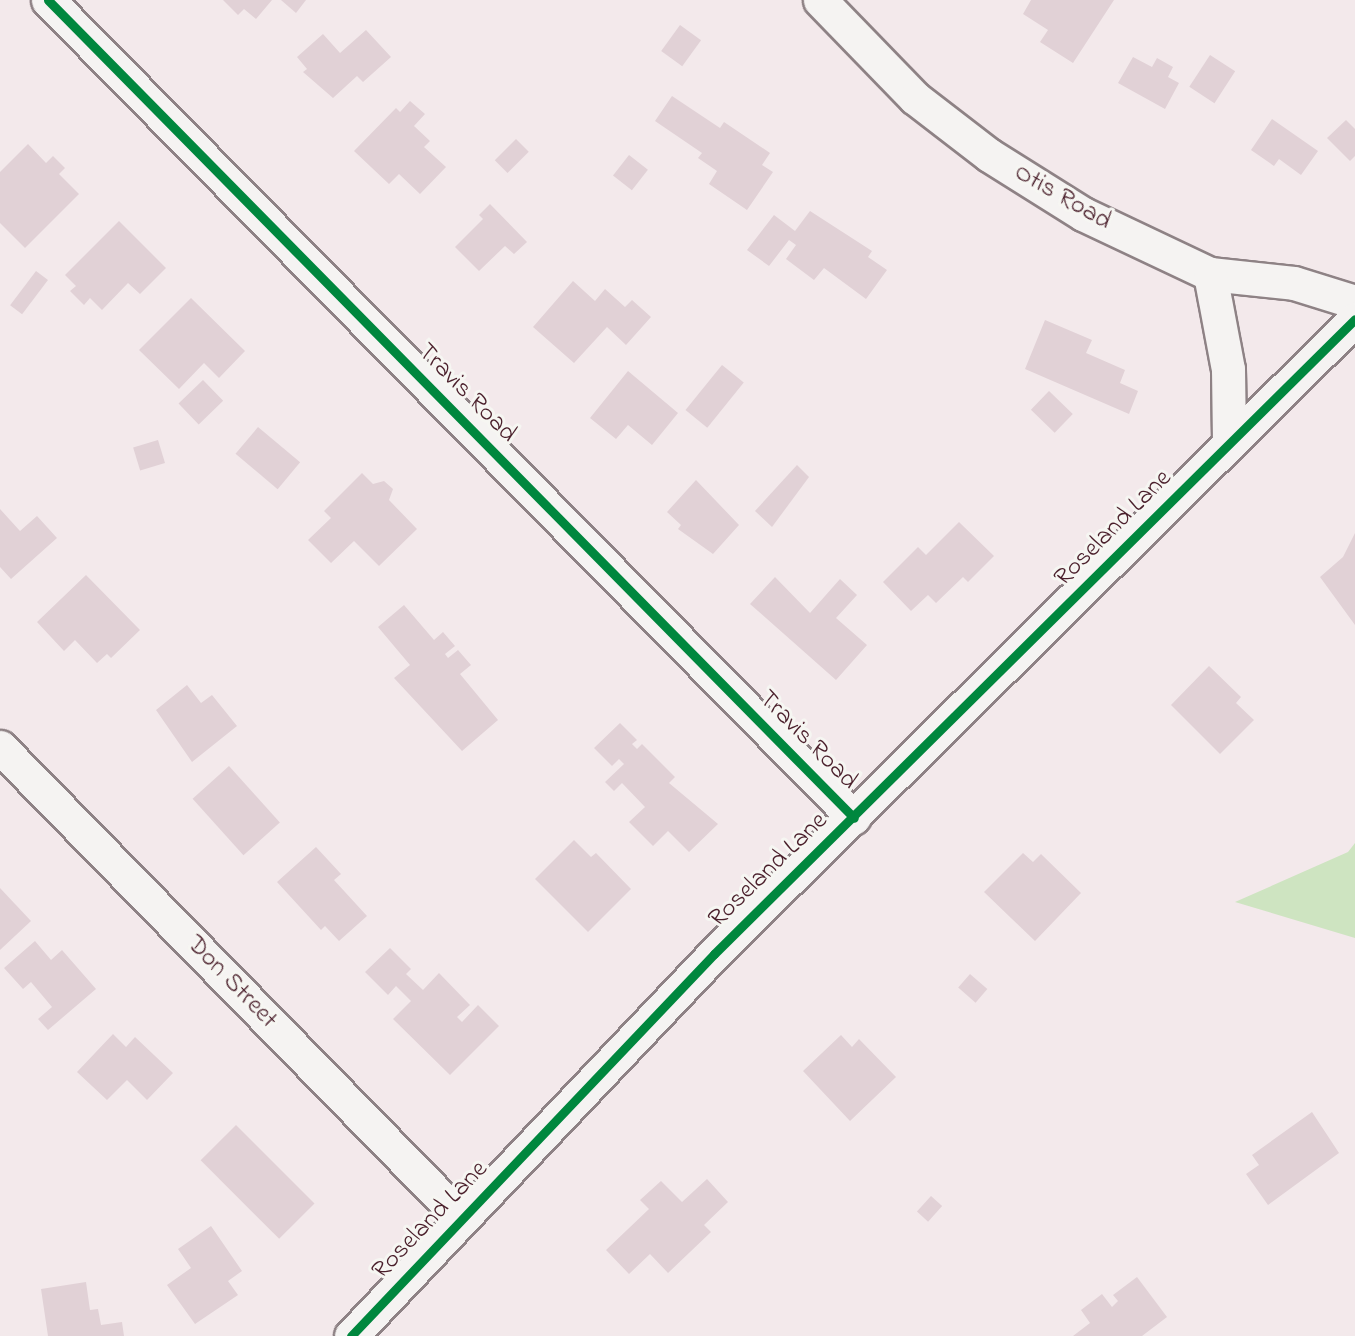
<!DOCTYPE html>
<style>
body{margin:0}
#map{position:relative;width:1355px;height:1336px;overflow:hidden;background:#f3e9eb;font-family:"Indie Flower",sans-serif}
div>[style]{position:absolute}
[style*='--x']{left:calc(var(--x)*1px);top:calc(var(--y)*1px);width:calc(var(--w)*1px);rotate:calc(var(--a)*1deg)}
.green>*{inset:0;background:#cee4c1}
.building>*{inset:0;background:#e1d1d6;transform-origin:0 0}
.roads{filter:drop-shadow(2px 0 #8e8285) drop-shadow(-2px 0 #8e8285) drop-shadow(0 2px #8e8285) drop-shadow(0 -2px #8e8285)}
.minor>*{height:33px;margin:-16.5px;padding:0 16.5px;transform-origin:16.5px;border-radius:16.5px;background:#f5f3f2}
.cycleway>*{height:9px;margin:-4.5px;padding:0 4.5px;transform-origin:4.5px;border-radius:4.5px;background:#00873e}
span{translate:-50% -50%;white-space:nowrap;text-align:center;line-height:1.15;-webkit-text-stroke:6px #f6f6f2;paint-order:stroke}
.street-label{font-size:26px;color:#4a1f2b}
</style>
<div id="map">
<div class="green">
<i style="clip-path:polygon(1355px 843px,1355px 938px,1235px 902px,1348px 852px)"></i>
</div>
<div class="building">
<i style="clip-path:polygon(223px 0,272px 0,256px 19px,244px 9px,238px 15px)"></i>
<i style="clip-path:polygon(281px 0,306px 0,296px 13px)"></i>
<i style="clip-path:polygon(1031px 0,1114px 0,1073px 63px,1040px 42px,1048px 30px,1023px 14px)"></i>
<i style="left:680px;top:25px;width:26px;height:32px;rotate:36deg"></i>
<i style="clip-path:polygon(366px 30px,391px 57px,363px 82px,357px 76px,333px 98px,303px 72px,307px 69px,297px 57px,323px 34px,340px 53px)"></i>
<i style="left:1210px;top:55px;width:30px;height:38px;rotate:33deg"></i>
<i style="clip-path:polygon(1133px 57px,1152px 67px,1157px 58px,1173px 67px,1168px 77px,1179px 83px,1165px 109px,1118px 83px)"></i>
<i style="clip-path:polygon(672px 96px,720px 128px,724px 122px,770px 153px,762px 165px,773px 172px,747px 210px,709px 184px,717px 171px,698px 158px,702px 153px,655px 121px)"></i>
<i style="clip-path:polygon(410px 101px,425px 114px,414px 126px,430px 141px,424px 147px,446px 167px,420px 194px,399px 174px,389px 184px,354px 151px,396px 108px,400px 112px)"></i>
<i style="clip-path:polygon(1272px 119px,1318px 151px,1301px 175px,1279px 159px,1274px 166px,1251px 150px)"></i>
<i style="clip-path:polygon(1346px 120px,1355px 129px,1355px 156px,1350px 161px,1327px 138px)"></i>
<i style="left:516px;top:139px;width:18px;height:30px;rotate:45deg"></i>
<i style="clip-path:polygon(28px 144px,46px 163px,53px 156px,65px 168px,59px 174px,79px 194px,25px 248px,0 223px,0 172px)"></i>
<i style="left:629px;top:155px;width:24px;height:26px;rotate:38deg"></i>
<i style="clip-path:polygon(490px 204px,527px 242px,514px 254px,505px 246px,479px 271px,455px 247px,483px 219px,479px 215px)"></i>
<i style="clip-path:polygon(810px 211px,872px 251px,868px 257px,887px 270px,866px 299px,824px 268px,814px 280px,786px 259px,796px 245px,789px 240px,769px 266px,747px 250px,774px 215px,795px 231px)"></i>
<i style="clip-path:polygon(119px 221px,166px 268px,140px 294px,128px 283px,102px 310px,90px 298px,84px 305px,70px 291px,76px 286px,65px 275px)"></i>
<i style="left:36px;top:271px;width:15px;height:43px;rotate:37deg"></i>
<i style="clip-path:polygon(573px 281px,595px 301px,605px 289px,625px 307px,632px 300px,651px 317px,626px 345px,607px 327px,574px 363px,533px 327px)"></i>
<i style="clip-path:polygon(191px 298px,245px 351px,219px 378px,204px 363px,179px 389px,139px 350px)"></i>
<i style="clip-path:polygon(1045px 320px,1092px 340px,1086px 353px,1125px 370px,1120px 383px,1138px 391px,1129px 414px,1025px 369px)"></i>
<i style="left:722px;top:365px;width:28px;height:58px;rotate:39deg"></i>
<i style="clip-path:polygon(628px 371px,678px 413px,652px 445px,628px 425px,616px 439px,590px 418px)"></i>
<i style="left:203px;top:380px;width:29px;height:34px;rotate:46deg"></i>
<i style="left:1049px;top:391px;width:33px;height:26px;rotate:44deg"></i>
<i style="left:258px;top:427px;width:55px;height:35px;rotate:40deg"></i>
<i style="left:158px;top:440px;width:24px;height:26px;rotate:73deg"></i>
<i style="clip-path:polygon(797px 465px,809px 477px,772px 527px,755px 511px)"></i>
<i style="clip-path:polygon(362px 473px,373px 484px,384px 481px,393px 489px,389px 500px,417px 529px,379px 566px,354px 541px,331px 563px,308px 540px,331px 518px,324px 511px)"></i>
<i style="clip-path:polygon(696px 480px,739px 525px,713px 554px,678px 529px,681px 525px,667px 512px)"></i>
<i style="clip-path:polygon(0 509px,20px 531px,37px 516px,57px 538px,11px 579px,0 567px)"></i>
<i style="clip-path:polygon(959px 522px,994px 556px,968px 582px,963px 577px,936px 603px,928px 595px,911px 611px,883px 582px,918px 547px,926px 555px)"></i>
<i style="clip-path:polygon(1355px 533px,1355px 625px,1320px 577px,1343px 557px)"></i>
<i style="clip-path:polygon(86px 575px,140px 630px,111px 658px,107px 654px,97px 663px,75px 640px,64px 651px,37px 622px)"></i>
<i style="clip-path:polygon(775px 577px,810px 613px,840px 579px,857px 595px,836px 618px,867px 645px,836px 680px,750px 604px)"></i>
<i style="clip-path:polygon(404px 605px,434px 640px,443px 632px,455px 646px,445px 654px,448px 658px,458px 650px,471px 665px,460px 674px,498px 720px,462px 751px,394px 678px,410px 665px,378px 627px)"></i>
<i style="clip-path:polygon(1209px 666px,1241px 697px,1236px 703px,1254px 720px,1220px 754px,1171px 705px)"></i>
<i style="clip-path:polygon(187px 685px,201px 703px,212px 695px,237px 726px,192px 762px,156px 710px)"></i>
<i style="clip-path:polygon(620px 723px,637px 740px,632px 744px,637px 749px,642px 744px,675px 777px,669px 783px,718px 824px,689px 852px,668px 831px,653px 846px,629px 822px,645px 807px,622px 783px,614px 791px,605px 782px,624px 764px,619px 759px,612px 766px,594px 748px)"></i>
<i style="left:229px;top:766px;width:76px;height:49px;rotate:48deg"></i>
<i style="clip-path:polygon(574px 840px,591px 857px,596px 853px,631px 889px,588px 932px,535px 879px)"></i>
<i style="clip-path:polygon(316px 847px,341px 874px,334px 880px,367px 916px,339px 941px,325px 926px,321px 930px,277px 882px)"></i>
<i style="clip-path:polygon(1023px 853px,1033px 862px,1041px 854px,1081px 893px,1035px 941px,984px 892px)"></i>
<i style="clip-path:polygon(0 888px,31px 921px,0 950px)"></i>
<i style="clip-path:polygon(35px 941px,51px 960px,62px 950px,96px 989px,48px 1030px,38px 1019px,52px 1007px,31px 982px,23px 989px,4px 968px)"></i>
<i style="clip-path:polygon(390px 948px,411px 969px,406px 974px,423px 990px,439px 973px,470px 1005px,457px 1017px,462px 1022px,478px 1005px,499px 1026px,450px 1075px,393px 1019px,411px 1001px,396px 986px,388px 995px,365px 972px)"></i>
<i style="left:970px;top:974px;width:23px;height:18px;rotate:41deg"></i>
<i style="clip-path:polygon(113px 1034px,126px 1047px,135px 1037px,173px 1073px,147px 1100px,127px 1080px,107px 1100px,77px 1072px)"></i>
<i style="clip-path:polygon(841px 1035px,852px 1047px,859px 1039px,896px 1077px,850px 1121px,803px 1071px)"></i>
<i style="clip-path:polygon(1312px 1112px,1339px 1153px,1268px 1205px,1246px 1174px,1259px 1165px,1252px 1155px)"></i>
<i style="left:236px;top:1125px;width:111px;height:50px;rotate:45deg"></i>
<i style="clip-path:polygon(707px 1179px,728px 1202px,704px 1225px,711px 1232px,668px 1273px,650px 1254px,629px 1274px,606px 1250px,649px 1209px,640px 1200px,661px 1181px,682px 1202px)"></i>
<i style="left:931px;top:1196px;width:15px;height:21px;rotate:42deg"></i>
<i style="clip-path:polygon(211px 1226px,242px 1271px,228px 1281px,238px 1295px,195px 1324px,167px 1285px,191px 1268px,178px 1249px)"></i>
<i style="clip-path:polygon(1137px 1277px,1167px 1317px,1142px 1336px,1073px 1336px,1090px 1323px,1081px 1310px,1102px 1294px,1112px 1307px,1118px 1301px,1113px 1295px)"></i>
<i style="clip-path:polygon(86px 1282px,90px 1310px,98px 1309px,101px 1325px,122px 1322px,124px 1336px,48px 1336px,41px 1289px)"></i>
</div>
<div class="roads">
<div class="minor">
<i style="--x:48;--y:0;--w:1148;--a:45.42"></i>
<i style="--x:820;--y:0;--w:136;--a:45.9"></i>
<i style="--x:915;--y:98;--w:93;--a:37.6"></i>
<i style="--x:989;--y:155;--w:111;--a:32.1"></i>
<i style="--x:1083;--y:214;--w:140;--a:25.3"></i>
<i style="--x:1210;--y:274;--w:84;--a:6.1"></i>
<i style="--x:1294;--y:283;--w:64;--a:17.3"></i>
<i style="--x:1210;--y:274;--w:97;--a:79.3"></i>
<i style="--x:1228;--y:369;--w:75;--a:89.2"></i>
<i style="--x:0;--y:747;--w:660;--a:45.61"></i>
<i style="--x:351;--y:1336;--w:527;--a:-46.46"></i>
<i style="--x:714;--y:954;--w:902;--a:-44.73"></i>
</div>
</div>
<div class="cycleway">
<i style="--x:48;--y:0;--w:1148;--a:45.42"></i>
<i style="--x:351;--y:1336;--w:527;--a:-46.46"></i>
<i style="--x:714;--y:954;--w:902;--a:-44.73"></i>
</div>
<div class="street-label">
<span style="left:1062px;top:198px;rotate:30deg">Otis Road</span>
<span style="left:466px;top:394px;rotate:45deg">Travis Road</span>
<span style="left:1114px;top:529px;rotate:-45deg">Roseland Lane</span>
<span style="left:807px;top:741px;rotate:45deg">Travis Road</span>
<span style="left:769px;top:871px;rotate:-44deg">Roseland Lane</span>
<span style="left:231px;top:983px;rotate:46deg">Don Street</span>
<span style="left:431px;top:1221px;rotate:-46deg">Roseland Lane</span>
</div>
</div>
